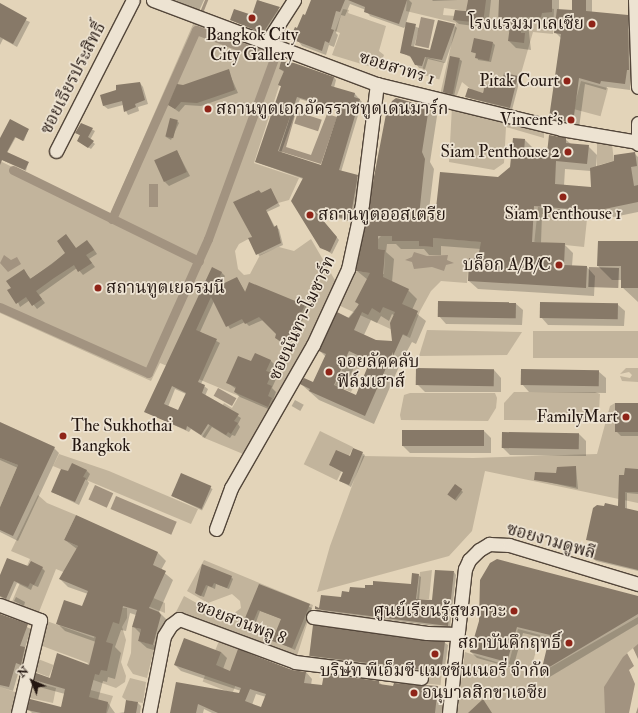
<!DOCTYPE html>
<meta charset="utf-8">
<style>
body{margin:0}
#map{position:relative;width:638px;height:713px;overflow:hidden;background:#e3d4b9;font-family:"IM FELL Double Pica","Noto Serif Thai",serif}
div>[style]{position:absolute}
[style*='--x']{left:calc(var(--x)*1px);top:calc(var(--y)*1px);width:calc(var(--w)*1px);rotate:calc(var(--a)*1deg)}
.green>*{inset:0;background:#c2b49c;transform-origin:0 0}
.water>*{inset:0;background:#a29380;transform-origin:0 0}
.pier>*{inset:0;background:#e3d4b9}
.shadow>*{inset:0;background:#0003;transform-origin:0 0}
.stream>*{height:2.5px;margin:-1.25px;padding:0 1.25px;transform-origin:1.25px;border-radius:1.25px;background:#a29380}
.canal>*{height:9px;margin:-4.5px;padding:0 4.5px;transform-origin:4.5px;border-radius:4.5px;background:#a29380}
.building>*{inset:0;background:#877968;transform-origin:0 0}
.roads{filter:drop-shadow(1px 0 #53463a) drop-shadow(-1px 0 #53463a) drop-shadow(0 1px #53463a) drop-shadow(0 -1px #53463a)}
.minor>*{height:13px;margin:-6.5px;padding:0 6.5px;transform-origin:6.5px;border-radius:6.5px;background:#ede3d2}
.dots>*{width:11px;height:11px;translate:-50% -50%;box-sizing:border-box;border:2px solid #ede3d2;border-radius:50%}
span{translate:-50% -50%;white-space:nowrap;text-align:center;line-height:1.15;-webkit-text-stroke:3.5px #ede3d2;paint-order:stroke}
.poi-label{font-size:17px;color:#231610}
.right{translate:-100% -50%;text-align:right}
.left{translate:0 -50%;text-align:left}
.street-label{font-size:17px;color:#231610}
.north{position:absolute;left:12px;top:661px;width:40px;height:40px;-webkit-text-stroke:3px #ede3d2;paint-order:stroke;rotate:316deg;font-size:11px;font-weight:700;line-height:16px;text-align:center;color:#231610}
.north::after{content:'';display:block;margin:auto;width:14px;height:18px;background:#231610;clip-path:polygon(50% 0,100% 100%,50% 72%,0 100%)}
</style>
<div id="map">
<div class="green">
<i style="clip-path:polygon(407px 0,468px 0,467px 11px,444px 8px,443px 15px,480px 18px,484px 0,503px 0,554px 9px,553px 34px,533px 32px,520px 77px,504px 73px,500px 88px,485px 85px,483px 93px,472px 90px,462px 82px,456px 98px,440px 95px,456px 23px,406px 11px)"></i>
<i style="clip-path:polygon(343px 9px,349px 10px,348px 13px,386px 26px,379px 51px,384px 55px,378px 69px,332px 55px,340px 33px,335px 31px)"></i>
<i style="clip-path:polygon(194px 22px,280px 52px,277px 59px,281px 61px,279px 69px,284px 71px,254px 163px,299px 178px,289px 200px,278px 203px,271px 188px,263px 196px,259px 190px,234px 202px,252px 237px,239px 244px,235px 251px,238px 269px,244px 275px,250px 274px,260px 255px,279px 247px,294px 251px,311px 239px,336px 282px,325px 309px,248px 456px,202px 437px,224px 403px,232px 408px,239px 396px,160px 363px,151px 381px,0 313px,0 161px,110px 215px)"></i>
<i style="left:426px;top:57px;width:19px;height:18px;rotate:16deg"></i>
<i style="left:581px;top:81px;width:28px;height:29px;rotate:15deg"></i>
<i style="clip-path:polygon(452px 106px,544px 129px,544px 138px,506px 127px,504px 163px,494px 170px,449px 162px)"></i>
<i style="clip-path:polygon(597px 142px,612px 144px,614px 161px,599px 165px,597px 169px)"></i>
<i style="left:538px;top:207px;width:50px;height:35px;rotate:6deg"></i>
<i style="clip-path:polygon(381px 236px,392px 236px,392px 241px,419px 241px,420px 246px,432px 247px,433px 238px,484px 242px,478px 258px,469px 258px,467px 283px,441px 281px,431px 291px,420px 311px,410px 338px,336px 304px,351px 271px,384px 274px,385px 250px,378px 249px,378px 239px)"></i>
<i style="clip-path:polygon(427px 330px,522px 332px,507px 355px,419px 356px)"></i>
<i style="left:533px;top:331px;width:105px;height:27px"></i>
<i style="clip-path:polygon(348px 358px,360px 365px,358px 378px,351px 392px,335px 385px)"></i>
<i style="clip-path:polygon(626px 368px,638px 368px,638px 382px,622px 381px,620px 376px,630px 378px,632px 375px,629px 372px,620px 374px)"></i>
<i style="clip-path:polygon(514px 392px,595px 392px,600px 394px,599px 411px,591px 421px,504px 420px,504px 403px)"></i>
<i style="clip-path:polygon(410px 393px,495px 393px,497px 398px,496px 408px,488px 421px,401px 420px,400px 415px,404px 395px)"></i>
<i style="clip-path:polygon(615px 403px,615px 431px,638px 432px,638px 503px,485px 471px,472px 531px,449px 556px,317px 592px,330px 546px,363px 456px,473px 458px,597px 454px,610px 406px)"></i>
<i style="left:320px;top:431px;width:37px;height:37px;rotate:26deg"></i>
<i style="clip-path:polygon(59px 454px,109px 471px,198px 509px,191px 524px,53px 466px)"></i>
<i style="clip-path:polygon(0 458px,18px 465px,0 507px)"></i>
<i style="clip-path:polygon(38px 495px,47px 503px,76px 515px,64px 540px,78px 546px,70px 562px,165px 603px,165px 613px,56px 569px,39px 612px,36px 613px,11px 604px,30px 559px,11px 551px)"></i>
<i style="clip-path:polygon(204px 560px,313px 605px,296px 659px,175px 614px,184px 596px,218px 615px,229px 617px,241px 608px,240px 601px,232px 594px,208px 603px,187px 591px)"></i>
<i style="clip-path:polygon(432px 570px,429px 599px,417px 599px,420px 572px)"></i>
<i style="clip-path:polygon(104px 607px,127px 608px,127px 618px,122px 627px,126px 640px,121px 662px,126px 676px,125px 682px,116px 688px,85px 677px,88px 663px,37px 644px,44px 620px,94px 638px)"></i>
<i style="clip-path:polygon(638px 617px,638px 713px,457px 713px,465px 652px,537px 675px)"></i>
<i style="clip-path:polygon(132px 627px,141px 629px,138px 641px,155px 645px,147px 678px,133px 674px,127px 665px,131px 653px)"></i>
<i style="left:518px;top:629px;width:23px;height:36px;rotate:15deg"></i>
<i style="left:221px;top:636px;width:32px;height:49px;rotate:22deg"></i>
<i style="left:33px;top:657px;width:22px;height:13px;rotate:21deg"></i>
<i style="left:423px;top:670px;width:19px;height:13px;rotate:6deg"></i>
<i style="clip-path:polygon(130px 678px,146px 682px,143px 703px,126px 700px,122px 697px)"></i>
<i style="clip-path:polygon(28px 680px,56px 688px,53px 703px,25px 697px)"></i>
<i style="clip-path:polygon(0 687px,18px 693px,14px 713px,0 713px)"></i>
<i style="clip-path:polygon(83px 688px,113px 696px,107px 713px,77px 713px)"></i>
</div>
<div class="water">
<i style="left:421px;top:17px;width:14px;height:29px;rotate:12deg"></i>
<i style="clip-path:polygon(292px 111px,296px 112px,286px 147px,311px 155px,327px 114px,337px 117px,321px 164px,279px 151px)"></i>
<i style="left:298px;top:112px;width:25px;height:12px;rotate:18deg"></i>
<i style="left:158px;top:184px;width:23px;height:9px;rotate:90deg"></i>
<i style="clip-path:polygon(414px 252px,427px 256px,448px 255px,447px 260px,454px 263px,446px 265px,444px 271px,432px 267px,414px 269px,412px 262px,405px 260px,412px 257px)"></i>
<i style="clip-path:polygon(4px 255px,11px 260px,17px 257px,21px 264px,8px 272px,0 263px)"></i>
<i style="left:589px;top:267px;width:30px;height:20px;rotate:2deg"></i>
<i style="left:218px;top:388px;width:21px;height:9px;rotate:29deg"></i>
<i style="left:95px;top:485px;width:20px;height:16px;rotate:24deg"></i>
<i style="left:116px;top:496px;width:66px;height:14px;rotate:23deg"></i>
<i style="clip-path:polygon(638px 644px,638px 713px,605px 713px,604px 687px,623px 657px)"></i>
</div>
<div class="pier">
<i style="clip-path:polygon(633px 648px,638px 659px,638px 707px,636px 713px,629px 713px,635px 684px,629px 670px,634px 666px,627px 653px)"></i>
</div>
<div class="shadow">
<i style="clip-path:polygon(175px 0,204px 0,199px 11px)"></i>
<i style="clip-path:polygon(258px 0,283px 12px,267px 36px,231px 20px,252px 16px)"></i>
<i style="clip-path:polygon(312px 0,409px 0,412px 3px,406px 23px,419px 28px,414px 47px,430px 51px,454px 25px,457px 28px,445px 63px,428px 59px,425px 69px,419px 68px,412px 58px,401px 52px,407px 24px,404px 28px,370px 16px,366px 10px,350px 4px,345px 16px,341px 15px,336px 33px,338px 35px,334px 47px,329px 45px,326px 55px,302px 46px,293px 34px,306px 16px)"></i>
<i style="clip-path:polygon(432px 0,458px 0,433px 1px)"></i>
<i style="clip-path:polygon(469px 0,491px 0,488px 28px,459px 24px,454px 20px,467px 12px)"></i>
<i style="clip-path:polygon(528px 0,559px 0,559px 11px,573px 12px,574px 0,596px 0,592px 0,592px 13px,627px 16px,633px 22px,630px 90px,607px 87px,606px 90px,585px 84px,579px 128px,556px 124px,550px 118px,561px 38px,556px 33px,557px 19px,549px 20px,548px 24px,528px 24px,531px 50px,516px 48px,509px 41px,510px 32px,499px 25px)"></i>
<i style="clip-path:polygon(0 9px,30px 22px,17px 47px,3px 39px,0 45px)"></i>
<i style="clip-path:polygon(493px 43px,495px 45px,491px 62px,478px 60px,477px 54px,472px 52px)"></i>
<i style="clip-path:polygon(459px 59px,462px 61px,454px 96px,446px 94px,444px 92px)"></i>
<i style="clip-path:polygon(evenodd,280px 69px,334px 77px,336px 80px,334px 88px,355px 94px,362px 102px,341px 172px,360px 179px,352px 222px,316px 212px,339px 240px,332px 254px,321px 247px,303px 179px,256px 162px,282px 87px,279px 85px,284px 72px,280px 69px,300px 99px,340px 112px,322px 166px,281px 153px,300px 99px)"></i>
<i style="clip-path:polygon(228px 70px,238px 93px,201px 106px,185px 105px,179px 112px,169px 105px,183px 86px)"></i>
<i style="clip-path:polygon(505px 74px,520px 79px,512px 110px,466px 97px,500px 90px)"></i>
<i style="clip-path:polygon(140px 83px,143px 87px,148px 104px,138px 107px,139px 111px,128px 115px,123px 105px,108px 109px,104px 106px,101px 96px)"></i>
<i style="clip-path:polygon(evenodd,428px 107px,437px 116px,430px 162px,434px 169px,428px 218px,436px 218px,499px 178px,511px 167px,525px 140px,534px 149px,533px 153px,548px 154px,565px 139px,571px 144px,588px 146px,597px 155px,596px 167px,635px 154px,638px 157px,638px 212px,604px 219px,542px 214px,541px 243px,564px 244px,573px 253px,572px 266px,587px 267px,595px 276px,594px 296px,478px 289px,469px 281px,481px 249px,441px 246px,441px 255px,429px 255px,424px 249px,401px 249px,396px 244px,387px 244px,386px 252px,394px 259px,392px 282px,408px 290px,417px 299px,412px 310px,426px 321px,416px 344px,412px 342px,401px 362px,374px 424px,319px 400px,301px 384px,313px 383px,326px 357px,320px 351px,359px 305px,357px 302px,368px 280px,357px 271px,428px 107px,565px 169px,591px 171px,592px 188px,564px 186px,565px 169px,428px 107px,392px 314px,395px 316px,393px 342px,376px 341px,364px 335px,371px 320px,377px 323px,381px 316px,389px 321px,392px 314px,428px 107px,358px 359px,369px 365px,356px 396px,343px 391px,358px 359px)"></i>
<i style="clip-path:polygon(177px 121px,179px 123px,171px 140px,166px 137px)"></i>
<i style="clip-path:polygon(82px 124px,95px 131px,90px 140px,95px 144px,91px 149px,78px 141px,81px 136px,76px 133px)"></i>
<i style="clip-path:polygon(28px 130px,24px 141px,16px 137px,7px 153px,28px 163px,26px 171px,0 159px,0 140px)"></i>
<i style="clip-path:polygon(177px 151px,190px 176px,169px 186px,165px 182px)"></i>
<i style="clip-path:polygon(271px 189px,280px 206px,267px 212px,275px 227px,279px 229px,283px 245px,259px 256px,253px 237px,259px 191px,262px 193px)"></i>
<i style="clip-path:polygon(66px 236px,76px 249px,87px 242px,91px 245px,97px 254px,89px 259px,95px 267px,83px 275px,77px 268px,39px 295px,45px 303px,37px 309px,30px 300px,20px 307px,12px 288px,23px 270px,31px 279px,66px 253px)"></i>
<i style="clip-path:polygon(638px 242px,638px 302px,622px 287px,622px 280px,612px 280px,598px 266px)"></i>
<i style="clip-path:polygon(evenodd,221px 272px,225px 276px,220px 286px,237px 278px,246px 293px,305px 305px,308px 309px,290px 346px,279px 341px,276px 338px,278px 334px,263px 320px,249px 326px,245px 322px,230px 329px,214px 301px,200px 332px,220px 343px,201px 384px,208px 389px,205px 396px,241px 418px,238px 424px,240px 427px,235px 436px,232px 435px,230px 438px,212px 427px,205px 438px,191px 429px,189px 432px,146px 412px,221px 272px,175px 389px,186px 394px,179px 411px,168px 407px,175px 389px)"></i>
<i style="clip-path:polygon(515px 303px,523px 310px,522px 325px,446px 324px,439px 316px)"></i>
<i style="clip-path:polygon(617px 304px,625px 311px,624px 326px,548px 325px,541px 317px)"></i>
<i style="clip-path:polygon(270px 360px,275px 365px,272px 374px,276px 379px,272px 388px,276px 392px,273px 400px,277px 404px,273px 411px,240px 397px,235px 392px,236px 389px,228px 383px,252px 362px)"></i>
<i style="clip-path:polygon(494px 370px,501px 378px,501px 392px,425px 392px,417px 384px)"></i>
<i style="clip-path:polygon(598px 371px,606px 378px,606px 393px,529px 392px,522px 384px)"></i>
<i style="left:295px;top:400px;width:10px;height:7px;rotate:29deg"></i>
<i style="clip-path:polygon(638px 404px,638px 436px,621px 436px,616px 431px)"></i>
<i style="clip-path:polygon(0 423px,54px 448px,59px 453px,18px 541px,0 532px,0 509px,18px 468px,0 460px)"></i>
<i style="clip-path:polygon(484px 431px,491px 438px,491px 453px,410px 453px,403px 446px)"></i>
<i style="clip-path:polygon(579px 434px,586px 441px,586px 456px,510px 455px,502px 447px)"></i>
<i style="clip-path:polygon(354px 449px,365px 455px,351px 487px,340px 481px,344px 473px,330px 465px,350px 457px)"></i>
<i style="clip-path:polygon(576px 467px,578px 489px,535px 479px,557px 474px)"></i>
<i style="clip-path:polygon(86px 470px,90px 474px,87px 480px,89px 483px,79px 505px,52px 492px,68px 473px)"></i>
<i style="clip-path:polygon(638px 470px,638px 494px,627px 493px,627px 509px,638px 512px,638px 571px,596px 561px,594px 559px,598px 544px,587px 539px,619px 507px,625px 476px)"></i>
<i style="left:182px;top:474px;width:34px;height:24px;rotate:26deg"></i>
<i style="clip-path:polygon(456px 485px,463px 492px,456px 501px,449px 494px)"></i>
<i style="clip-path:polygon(77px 516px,158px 553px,166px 561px,161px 570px,173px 580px,159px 612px,167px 620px,160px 652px,147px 648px,139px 641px,141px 634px,133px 626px,136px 615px,130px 613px,126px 631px,121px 630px,115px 647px,121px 653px,115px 679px,108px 677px,107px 682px,103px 681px,98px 700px,108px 703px,115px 713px,72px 713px,65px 694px,43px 688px,35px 680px,50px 679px,90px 667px,96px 642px,65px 631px,57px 623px,82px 608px,88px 594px,68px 587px,60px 579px,77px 549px,65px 540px)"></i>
<i style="clip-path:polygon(203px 566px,231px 577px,233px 579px,229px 589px,216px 584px,215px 589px,208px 586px,204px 597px,198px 595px,196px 593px)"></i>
<i style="clip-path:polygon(29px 568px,42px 568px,45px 571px,38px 587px,33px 585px,31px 590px,17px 583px,9px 601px,0 597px,0 578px)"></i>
<i style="clip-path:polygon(454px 572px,456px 575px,450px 628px,318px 611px,316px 609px,320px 610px,350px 593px,412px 585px,418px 575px,421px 577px,419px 600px,433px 601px)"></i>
<i style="clip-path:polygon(259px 586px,312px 608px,295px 650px,273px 640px,282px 619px,260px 611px,254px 628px,244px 623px)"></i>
<i style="clip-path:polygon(16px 597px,25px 602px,24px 606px,14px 601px)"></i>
<i style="clip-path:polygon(638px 597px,638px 624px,548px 678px,542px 672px,550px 639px,523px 633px,513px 668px,477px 658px,471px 652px,480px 621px)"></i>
<i style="clip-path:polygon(0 614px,31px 629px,25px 648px,29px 652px,25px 668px,20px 667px,13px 691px,0 687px)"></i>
<i style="clip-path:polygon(445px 643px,448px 645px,444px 674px,313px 658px,310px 655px)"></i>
<i style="clip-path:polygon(evenodd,221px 652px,227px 658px,223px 669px,230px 672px,306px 672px,312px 679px,311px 685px,323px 686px,379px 682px,383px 686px,394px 687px,437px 687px,443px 693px,442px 713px,212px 713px,204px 709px,203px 713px,171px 713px,177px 683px,240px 695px,241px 691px,181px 671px,175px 665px,221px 652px,256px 694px,266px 697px,262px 709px,252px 705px,256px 694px)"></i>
<i style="clip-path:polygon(138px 703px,141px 706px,140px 713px,119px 713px,125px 712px)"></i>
<i style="clip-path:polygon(28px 709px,70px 713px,32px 713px)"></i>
</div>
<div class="stream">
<i style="--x:202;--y:10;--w:11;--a:-68"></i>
</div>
<div class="canal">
<i style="--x:13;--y:170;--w:207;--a:26.1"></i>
<i style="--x:0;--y:307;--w:162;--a:24"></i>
<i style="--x:148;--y:373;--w:147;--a:-65.9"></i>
<i style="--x:208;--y:239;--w:192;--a:-69.9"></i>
<i style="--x:274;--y:59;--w:83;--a:-159.6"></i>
<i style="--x:196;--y:30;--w:207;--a:114"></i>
</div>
<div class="building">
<i style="clip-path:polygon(257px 0,280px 7px,263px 33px,230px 20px,234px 9px,252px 15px)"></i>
<i style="clip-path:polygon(311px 0,345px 0,340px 12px,336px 11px,331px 29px,334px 30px,329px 43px,325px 41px,322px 51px,296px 41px,296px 36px,292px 34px,295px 27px,297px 28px,303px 14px,305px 15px)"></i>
<i style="clip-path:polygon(348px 0,407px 0,399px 24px,364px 12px,365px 7px)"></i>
<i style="clip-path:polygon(468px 0,486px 0,483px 23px,453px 20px,455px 10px,466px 11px)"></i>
<i style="clip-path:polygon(499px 0,552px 0,552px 12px,542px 13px,541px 17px,521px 17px,521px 33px,525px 33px,524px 43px,508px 41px,510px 26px,498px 25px)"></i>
<i style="clip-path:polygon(572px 0,586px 0,586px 11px,628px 15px,629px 70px,627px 70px,625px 84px,601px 81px,600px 84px,579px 78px,573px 123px,549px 118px,561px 34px,554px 33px,557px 9px,572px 10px)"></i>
<i style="clip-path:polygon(0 3px,27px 18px,13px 44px,0 37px)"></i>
<i style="clip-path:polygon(438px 20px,455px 24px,442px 60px,425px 57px,422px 66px,415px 65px,410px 56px,400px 53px,406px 22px,416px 24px,411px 46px,430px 50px)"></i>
<i style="clip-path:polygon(474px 38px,493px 42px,489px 61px,475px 58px,476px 53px,471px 52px)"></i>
<i style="left:450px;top:56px;width:10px;height:37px;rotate:11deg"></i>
<i style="clip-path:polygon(evenodd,281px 61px,294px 63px,334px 77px,331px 86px,355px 93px,354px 97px,360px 99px,339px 170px,358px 175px,350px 220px,315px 211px,337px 237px,330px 252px,320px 248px,291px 201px,303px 178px,255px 162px,281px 86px,278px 85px,284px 71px,279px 69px,281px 61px,297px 97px,339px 110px,321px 165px,278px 151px,297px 97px)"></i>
<i style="clip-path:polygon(229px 69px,235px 90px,197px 103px,181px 102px,175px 109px,168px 105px,177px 84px,183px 85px)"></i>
<i style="clip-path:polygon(504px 73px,518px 76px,510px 108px,465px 97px,468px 88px,483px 93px,485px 84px,500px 88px)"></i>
<i style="clip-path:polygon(140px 82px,145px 100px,135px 104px,136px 107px,124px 112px,122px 101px,103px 106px,100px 95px,116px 90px,116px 85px)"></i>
<i style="clip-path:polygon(evenodd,396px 98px,429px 107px,422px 152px,425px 159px,419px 216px,435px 217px,440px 172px,498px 177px,510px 167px,513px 138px,525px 139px,524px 151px,547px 153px,549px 135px,566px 138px,566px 143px,589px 145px,587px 164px,556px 161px,555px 184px,591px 187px,590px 168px,614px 161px,614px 155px,635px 152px,637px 166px,631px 167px,634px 186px,638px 185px,638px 202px,595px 211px,534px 206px,532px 242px,565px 243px,564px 265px,587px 266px,586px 288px,468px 281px,469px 258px,478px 258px,481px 242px,433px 238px,433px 247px,419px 246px,419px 241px,392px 241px,392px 236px,378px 236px,378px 249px,385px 250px,383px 277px,409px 289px,402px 304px,418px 311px,407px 336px,403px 334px,393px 356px,393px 352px,365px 416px,309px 391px,310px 389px,300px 384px,304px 378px,313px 382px,326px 354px,319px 351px,337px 312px,349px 318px,354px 312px,359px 304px,355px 302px,370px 273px,356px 271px,386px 114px,392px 101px,396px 98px,383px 307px,395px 312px,390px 323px,392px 341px,376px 340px,354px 330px,362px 312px,368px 315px,372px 308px,380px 313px,383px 307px,396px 98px,349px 351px,370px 361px,356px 395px,334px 385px,349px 351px)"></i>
<i style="left:170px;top:118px;width:8px;height:19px;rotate:14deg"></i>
<i style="clip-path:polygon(10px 119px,29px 129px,23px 141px,15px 137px,7px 152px,29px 162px,25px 170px,2px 160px,0 165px,0 138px)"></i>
<i style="clip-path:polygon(81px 123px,93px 128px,88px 137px,94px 141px,88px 148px,77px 141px,80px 135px,75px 133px)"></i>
<i style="left:177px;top:150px;width:24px;height:25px;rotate:66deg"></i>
<i style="clip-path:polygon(271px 188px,278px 203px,266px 210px,274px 227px,277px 225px,281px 243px,256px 255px,248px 238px,252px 237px,233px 202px,259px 190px,261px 193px)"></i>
<i style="clip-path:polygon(66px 234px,76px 248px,87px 240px,94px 250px,86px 255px,92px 263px,78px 272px,74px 265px,54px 278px,36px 291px,42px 299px,32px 306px,26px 297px,16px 304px,7px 290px,11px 288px,6px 281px,24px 269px,30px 279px,52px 264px,65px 253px,57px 241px)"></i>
<i style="clip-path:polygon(598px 241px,638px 241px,638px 288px,621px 288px,621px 266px,597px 266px)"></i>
<i style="clip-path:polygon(evenodd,212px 267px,222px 272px,214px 288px,237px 277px,245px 292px,249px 282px,305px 305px,286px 344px,275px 338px,276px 334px,259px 317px,245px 324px,242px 319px,226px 327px,211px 297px,196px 330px,217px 339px,198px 382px,205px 385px,202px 393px,239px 414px,234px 421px,238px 423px,231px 434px,228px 432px,226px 435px,208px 424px,201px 435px,187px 426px,186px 430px,144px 412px,212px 267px,172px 386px,186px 393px,178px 410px,164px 404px,172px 386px)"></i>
<i style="left:438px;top:301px;width:78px;height:16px;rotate:1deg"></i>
<i style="left:540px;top:302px;width:78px;height:16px;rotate:1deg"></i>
<i style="clip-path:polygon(255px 353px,271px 360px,266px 371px,272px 373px,267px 384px,272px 386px,268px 396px,272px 398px,268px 407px,234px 392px,236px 387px,226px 383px,238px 356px,251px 361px)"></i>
<i style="left:416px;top:368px;width:78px;height:17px;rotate:1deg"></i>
<i style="left:521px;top:369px;width:78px;height:16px;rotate:1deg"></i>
<i style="left:615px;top:403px;width:23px;height:29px"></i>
<i style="clip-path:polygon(0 422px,55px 447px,13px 536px,0 530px,0 507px,18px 465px,0 458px)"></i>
<i style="left:402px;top:430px;width:82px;height:16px"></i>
<i style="left:502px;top:432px;width:77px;height:16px;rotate:1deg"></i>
<i style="clip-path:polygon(353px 448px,363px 452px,349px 485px,339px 481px,343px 472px,329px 465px,336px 450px,350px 456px)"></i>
<i style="clip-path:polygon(72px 463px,87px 470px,83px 477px,86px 478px,75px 502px,51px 492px,61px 469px,68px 471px)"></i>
<i style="clip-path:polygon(576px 466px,576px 487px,534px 480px,535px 472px,556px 473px,557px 467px)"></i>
<i style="clip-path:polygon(625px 468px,638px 469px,638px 492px,625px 492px,625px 508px,638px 511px,638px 570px,593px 559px,597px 542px,586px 540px,593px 508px,597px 505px,604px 506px,605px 503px,618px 506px,619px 475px,624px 475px)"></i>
<i style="left:181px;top:473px;width:33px;height:25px;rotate:23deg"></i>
<i style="left:455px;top:484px;width:9px;height:13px;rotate:36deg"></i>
<i style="clip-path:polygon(76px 515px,158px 552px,153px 565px,166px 571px,149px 608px,159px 612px,161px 615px,153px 645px,138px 641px,141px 629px,132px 627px,137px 610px,123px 606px,119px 624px,113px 622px,106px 642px,113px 644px,107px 671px,101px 670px,99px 675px,95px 674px,89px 697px,108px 702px,106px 713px,41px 713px,27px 710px,30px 699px,61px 707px,65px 689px,34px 680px,36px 673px,50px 678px,57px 653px,89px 665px,96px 637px,56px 624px,64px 600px,82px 606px,88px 591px,59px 579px,78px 546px,64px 540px)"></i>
<i style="clip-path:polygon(7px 558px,28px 566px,31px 561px,43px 567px,34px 585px,30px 583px,28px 587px,14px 581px,6px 599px,0 596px,0 575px)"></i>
<i style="clip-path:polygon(497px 559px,638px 596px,638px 614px,541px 672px,550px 635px,517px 627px,507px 662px,470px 652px,479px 621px,480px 580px,490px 563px)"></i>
<i style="clip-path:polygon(202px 564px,232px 576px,227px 588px,214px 583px,212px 587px,206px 585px,201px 596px,195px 593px)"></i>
<i style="clip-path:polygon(435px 570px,454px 571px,448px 626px,315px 609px,315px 606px,319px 608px,321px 595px,341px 597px,342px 591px,349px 592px,350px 587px,365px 588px,365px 585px,373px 585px,373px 581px,411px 584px,412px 573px,419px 574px,416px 599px,432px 600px)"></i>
<i style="clip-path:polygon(259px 584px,310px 604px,292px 648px,272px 641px,281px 619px,258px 610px,251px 627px,243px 623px)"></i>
<i style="clip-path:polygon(0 614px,28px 624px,20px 646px,25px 647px,21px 665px,16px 663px,9px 687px,0 685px)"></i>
<i style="left:313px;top:625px;width:133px;height:31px;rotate:7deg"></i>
<i style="clip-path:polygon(evenodd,184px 638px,221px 652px,216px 665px,230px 671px,238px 649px,292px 670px,306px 672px,304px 683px,322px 685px,324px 674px,379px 681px,379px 684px,393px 686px,394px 683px,438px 686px,435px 713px,218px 713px,198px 704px,196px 713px,170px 713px,176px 682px,239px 693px,241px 688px,174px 665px,184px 638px,250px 689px,266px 694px,261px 707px,245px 701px,250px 689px)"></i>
<i style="clip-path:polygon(483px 699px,492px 713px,468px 713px)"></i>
<i style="clip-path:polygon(126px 700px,138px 702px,136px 713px,124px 713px)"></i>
</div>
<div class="roads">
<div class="minor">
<i style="--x:153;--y:0;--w:239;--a:20.6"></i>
<i style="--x:377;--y:84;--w:189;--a:13.7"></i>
<i style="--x:561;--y:129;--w:78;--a:9.6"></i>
<i style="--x:635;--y:0;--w:87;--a:88"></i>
<i style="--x:267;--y:42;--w:50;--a:-57.3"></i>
<i style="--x:638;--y:123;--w:21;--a:90"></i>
<i style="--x:56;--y:151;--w:169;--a:-63"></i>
<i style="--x:216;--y:529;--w:44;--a:-69.9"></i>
<i style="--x:231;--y:488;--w:165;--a:-60.2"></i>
<i style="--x:313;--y:345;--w:84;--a:-65.3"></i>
<i style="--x:348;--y:269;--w:66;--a:-77.8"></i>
<i style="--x:362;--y:204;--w:121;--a:-82.9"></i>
<i style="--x:0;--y:605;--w:43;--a:20.6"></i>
<i style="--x:40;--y:620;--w:96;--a:103.3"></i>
<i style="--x:313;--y:617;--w:115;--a:8"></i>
<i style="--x:427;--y:633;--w:30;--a:2"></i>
<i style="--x:149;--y:713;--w:78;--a:-79"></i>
<i style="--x:164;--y:636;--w:13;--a:-58"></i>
<i style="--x:171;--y:625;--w:10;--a:-37"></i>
<i style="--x:179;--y:619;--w:124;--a:20.3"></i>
<i style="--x:295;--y:662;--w:127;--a:7.2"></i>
<i style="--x:449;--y:713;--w:145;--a:-83.7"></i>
<i style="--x:465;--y:569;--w:10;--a:-66"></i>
<i style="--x:469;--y:560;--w:14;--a:-45"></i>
<i style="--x:479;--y:550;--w:12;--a:-31"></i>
<i style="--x:489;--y:544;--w:20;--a:3"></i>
<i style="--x:509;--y:545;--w:135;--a:16.8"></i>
</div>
</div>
<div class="dots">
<i style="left:252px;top:18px;background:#8f2418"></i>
<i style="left:592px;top:24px;background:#8f2418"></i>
<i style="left:567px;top:81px;background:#8f2418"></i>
<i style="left:208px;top:109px;background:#8f2418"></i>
<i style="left:571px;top:120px;background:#8f2418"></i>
<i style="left:568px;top:152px;background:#8f2418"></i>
<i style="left:563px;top:197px;background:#8f2418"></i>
<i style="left:310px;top:215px;background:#8f2418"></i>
<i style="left:559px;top:265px;background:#8f2418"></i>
<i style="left:98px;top:288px;background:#8f2418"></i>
<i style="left:329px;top:372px;background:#8f2418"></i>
<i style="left:626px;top:417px;background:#8f2418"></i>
<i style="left:63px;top:436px;background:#8f2418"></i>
<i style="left:514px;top:611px;background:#8f2418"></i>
<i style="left:569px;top:643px;background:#8f2418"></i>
<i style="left:435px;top:654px;background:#8f2418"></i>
<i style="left:414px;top:693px;background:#8f2418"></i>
</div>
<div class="poi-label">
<span class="right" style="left:584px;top:24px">โรงแรมมาเลเซีย</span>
<span style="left:252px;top:45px">Bangkok City<br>City Gallery</span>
<span class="right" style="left:559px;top:81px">Pitak Court</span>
<span class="left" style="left:216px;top:109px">สถานทูตเอกอัครราชทูตเดนมาร์ก</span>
<span class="right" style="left:563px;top:120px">Vincent's</span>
<span class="right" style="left:560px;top:152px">Siam Penthouse 2</span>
<span style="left:563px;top:214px">Siam Penthouse 1</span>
<span class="left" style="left:318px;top:215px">สถานทูตออสเตรีย</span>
<span class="right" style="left:551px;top:265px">บล็อก A/B/C</span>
<span class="left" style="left:106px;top:288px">สถานทูตเยอรมนี</span>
<span class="left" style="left:337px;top:372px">จอยลัคคลับ<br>ฟิล์มเฮาส์</span>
<span class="right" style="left:618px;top:417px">FamilyMart</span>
<span class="left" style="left:71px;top:436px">The Sukhothai<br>Bangkok</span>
<span class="right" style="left:506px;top:611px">ศูนย์เรียนรู้สุขภาวะ</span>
<span class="right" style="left:561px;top:643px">สถาบันคึกฤทธิ์</span>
<span style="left:435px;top:671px">บริษัท พีเอ็มซี แมชชีนเนอรี่ จำกัด</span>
<span class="left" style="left:422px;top:693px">อนุบาลสิกขาเอซีย</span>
</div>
<div class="street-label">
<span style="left:397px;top:68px;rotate:17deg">ซอยสาทร 1</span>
<span style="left:73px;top:78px;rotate:-63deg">ซอยเธียรประสิทธิ์</span>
<span style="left:302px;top:318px;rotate:-65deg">ซอยนันทา-โมซาร์ท</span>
<span style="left:551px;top:541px;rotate:16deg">ซอยงามดูพลี</span>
<span style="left:241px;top:622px;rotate:21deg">ซอยสวนพลู 8</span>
</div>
<div class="north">N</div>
</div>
